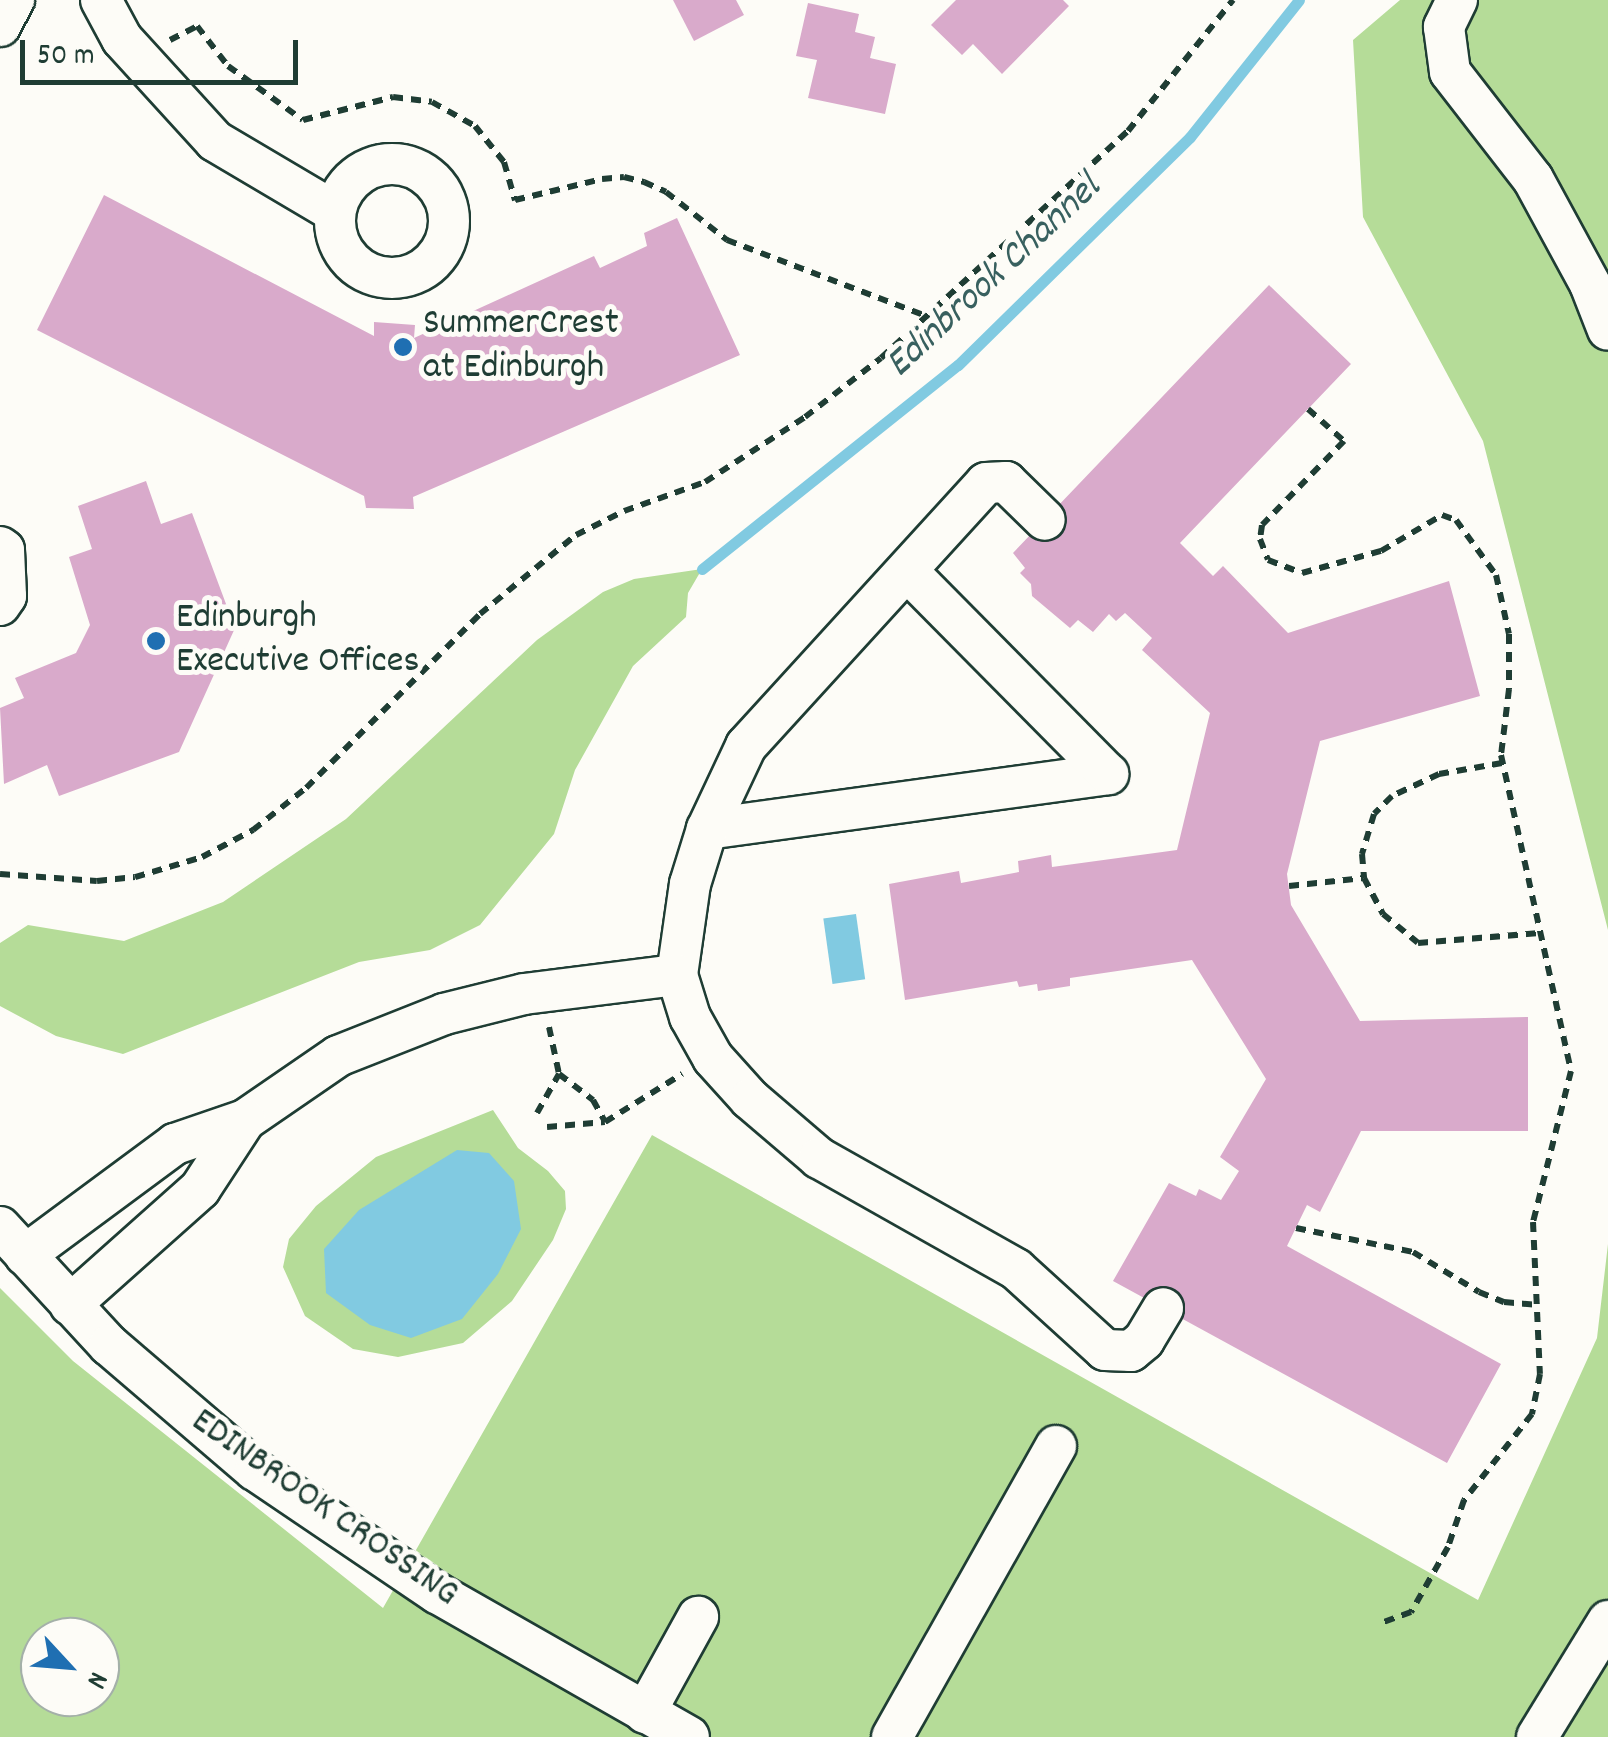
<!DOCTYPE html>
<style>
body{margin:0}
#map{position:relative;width:1608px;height:1737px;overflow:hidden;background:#fdfcf7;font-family:Dekko,sans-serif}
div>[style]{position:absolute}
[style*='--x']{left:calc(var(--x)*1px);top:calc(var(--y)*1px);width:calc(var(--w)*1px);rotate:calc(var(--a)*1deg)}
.green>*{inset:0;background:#b5dc98}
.water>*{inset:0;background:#81cae1;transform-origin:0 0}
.stream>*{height:11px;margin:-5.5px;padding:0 5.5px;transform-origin:5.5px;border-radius:5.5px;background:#81cae1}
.building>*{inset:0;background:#d9aacb}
.path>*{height:6px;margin-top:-3px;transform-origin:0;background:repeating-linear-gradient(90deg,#1f3d34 0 10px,transparent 0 18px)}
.roads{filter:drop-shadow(2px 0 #1f3d34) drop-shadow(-2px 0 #1f3d34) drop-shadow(0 2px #1f3d34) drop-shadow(0 -2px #1f3d34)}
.minor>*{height:40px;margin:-20px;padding:0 20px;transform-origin:20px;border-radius:20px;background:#fdfcf7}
.minor>.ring{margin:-20px;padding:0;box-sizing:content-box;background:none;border:40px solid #fdfcf7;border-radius:50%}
.dots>*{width:28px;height:28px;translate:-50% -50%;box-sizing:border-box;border:5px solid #fdfcf7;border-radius:50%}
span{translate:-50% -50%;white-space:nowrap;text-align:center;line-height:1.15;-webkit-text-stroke:10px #fdfcf7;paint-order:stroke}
.poi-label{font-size:38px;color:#1f3d34}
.left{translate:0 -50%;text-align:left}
.street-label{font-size:38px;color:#1f3d34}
.water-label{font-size:40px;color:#38605f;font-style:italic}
.north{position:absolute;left:20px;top:1617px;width:100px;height:100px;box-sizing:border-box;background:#fdfcf7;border:2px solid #a4b0a9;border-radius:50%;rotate:116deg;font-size:28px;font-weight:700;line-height:40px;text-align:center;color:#1f3d34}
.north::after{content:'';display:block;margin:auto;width:35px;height:45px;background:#1f6fb2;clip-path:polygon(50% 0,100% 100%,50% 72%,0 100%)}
.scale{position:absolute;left:20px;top:40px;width:278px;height:45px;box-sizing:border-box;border:5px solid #1f3d34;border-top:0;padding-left:12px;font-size:30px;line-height:35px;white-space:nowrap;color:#1f3d34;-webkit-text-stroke:8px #fdfcf7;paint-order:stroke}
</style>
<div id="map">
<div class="green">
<i style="clip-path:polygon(1400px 0,1608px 0,1608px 930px,1483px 441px,1363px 217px,1353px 40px)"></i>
<i style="clip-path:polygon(702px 569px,688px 593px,686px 617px,633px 666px,575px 770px,554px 834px,480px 925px,430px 950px,359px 962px,123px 1054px,56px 1036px,0 1006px,0 943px,28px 925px,124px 941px,223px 902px,346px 819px,537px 640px,603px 592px,634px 579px)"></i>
<i style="clip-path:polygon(493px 1110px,518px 1148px,548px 1171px,565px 1191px,566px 1209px,553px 1240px,512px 1301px,463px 1343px,398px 1357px,353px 1349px,305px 1316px,283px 1267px,289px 1239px,316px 1206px,376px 1157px)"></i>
<i style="clip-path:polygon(evenodd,652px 1135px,1478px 1600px,1597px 1338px,1608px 1244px,1608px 1737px,0 1737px,0 1288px,73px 1361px,383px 1608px,652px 1135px,40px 1637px,100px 1637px,100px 1697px,40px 1697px,40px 1637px)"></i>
</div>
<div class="water">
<i style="left:856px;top:914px;width:66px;height:33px;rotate:82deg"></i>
<i style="clip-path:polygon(457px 1150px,489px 1153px,514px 1181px,521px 1229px,498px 1274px,462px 1319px,411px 1338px,370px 1325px,326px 1293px,324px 1249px,359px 1210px)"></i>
</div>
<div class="stream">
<i style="--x:702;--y:569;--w:327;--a:-38.6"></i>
<i style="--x:958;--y:365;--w:325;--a:-44.5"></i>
<i style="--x:1190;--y:137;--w:175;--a:-51.5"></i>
</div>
<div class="building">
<i style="clip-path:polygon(673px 0,736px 0,744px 15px,694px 41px)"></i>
<i style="clip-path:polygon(956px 0,1063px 0,1069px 6px,1002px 74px,973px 44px,962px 55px,931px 25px)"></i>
<i style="clip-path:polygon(808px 3px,859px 14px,855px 32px,875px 37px,870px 58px,896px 64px,885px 114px,808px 98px,817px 60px,796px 56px)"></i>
<i style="clip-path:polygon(104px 195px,374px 336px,374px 322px,415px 325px,414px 338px,594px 256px,600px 268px,647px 246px,644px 233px,677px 218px,740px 355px,413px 497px,414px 509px,366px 508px,364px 496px,37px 330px)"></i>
<i style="clip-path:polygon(1269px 285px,1351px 364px,1180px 543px,1213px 576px,1223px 566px,1288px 633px,1449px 581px,1480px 696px,1320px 741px,1287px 874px,1291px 905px,1360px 1021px,1528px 1017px,1528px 1131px,1361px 1131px,1320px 1212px,1307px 1205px,1287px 1246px,1501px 1364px,1447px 1463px,1113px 1281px,1169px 1183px,1196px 1196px,1199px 1189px,1221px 1200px,1239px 1171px,1220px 1157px,1266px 1079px,1192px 960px,1070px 978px,1070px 986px,1038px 991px,1037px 984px,1019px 987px,1017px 981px,905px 1000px,889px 884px,959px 871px,961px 883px,1019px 872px,1018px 861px,1051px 855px,1052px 867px,1177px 850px,1210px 713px,1142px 650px,1152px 638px,1125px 613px,1116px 621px,1109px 614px,1093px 632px,1078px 620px,1070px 628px,1032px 596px,1031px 584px,1020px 573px,1025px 568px,1013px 553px)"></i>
<i style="clip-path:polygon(146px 481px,161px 524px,192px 513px,235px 628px,179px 752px,59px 796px,47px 765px,4px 784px,0 708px,24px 698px,15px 678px,76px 653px,90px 625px,69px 557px,92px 549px,78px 506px)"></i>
</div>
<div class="path">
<i style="--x:170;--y:40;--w:30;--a:-27"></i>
<i style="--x:197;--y:26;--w:51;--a:52.2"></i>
<i style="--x:228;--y:66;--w:92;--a:35.8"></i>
<i style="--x:303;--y:120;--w:93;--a:-14.3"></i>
<i style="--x:393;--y:97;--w:39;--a:7"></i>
<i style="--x:432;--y:102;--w:49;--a:29.2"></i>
<i style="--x:475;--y:126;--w:46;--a:51.1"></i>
<i style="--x:504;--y:162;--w:40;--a:74"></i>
<i style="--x:515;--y:200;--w:89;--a:-13.6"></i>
<i style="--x:602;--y:179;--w:22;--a:-5"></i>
<i style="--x:624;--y:177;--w:21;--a:14"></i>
<i style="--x:644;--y:182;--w:24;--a:24"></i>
<i style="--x:666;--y:192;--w:78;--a:38.2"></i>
<i style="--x:727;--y:240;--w:216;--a:20.9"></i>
<i style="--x:1308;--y:409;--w:48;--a:41.6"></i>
<i style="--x:1344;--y:441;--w:117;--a:134.3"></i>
<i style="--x:1262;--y:525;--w:14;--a:98"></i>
<i style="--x:1260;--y:539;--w:22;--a:69"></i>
<i style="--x:1268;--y:560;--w:36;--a:21"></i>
<i style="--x:1302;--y:573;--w:82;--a:-15.6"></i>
<i style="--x:1381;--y:551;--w:71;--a:-30.5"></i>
<i style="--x:1442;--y:515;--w:15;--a:20"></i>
<i style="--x:1456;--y:520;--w:68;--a:54"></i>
<i style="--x:1496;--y:575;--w:60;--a:77.6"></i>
<i style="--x:1509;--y:634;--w:55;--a:90"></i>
<i style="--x:1509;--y:689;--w:66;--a:96.9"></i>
<i style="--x:1501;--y:755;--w:324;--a:77.5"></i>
<i style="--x:1571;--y:1071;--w:156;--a:104.1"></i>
<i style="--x:1533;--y:1222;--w:152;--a:87.4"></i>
<i style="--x:1540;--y:1374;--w:41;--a:101.3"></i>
<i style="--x:1532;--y:1414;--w:110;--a:128.3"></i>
<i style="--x:1464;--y:1500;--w:50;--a:108.8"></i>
<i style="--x:1448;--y:1547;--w:75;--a:119.6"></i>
<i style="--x:1411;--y:1612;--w:35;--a:160"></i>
<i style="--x:1502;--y:763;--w:64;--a:170.1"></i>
<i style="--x:1439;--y:774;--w:52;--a:154.9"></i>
<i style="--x:1392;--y:796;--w:25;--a:135"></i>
<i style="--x:1374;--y:814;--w:42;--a:106.7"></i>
<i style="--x:1362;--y:854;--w:24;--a:85"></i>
<i style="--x:1364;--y:878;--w:41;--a:62.2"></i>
<i style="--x:1383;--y:914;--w:45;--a:39.6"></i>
<i style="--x:1418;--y:943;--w:122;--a:-4.7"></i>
<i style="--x:0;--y:874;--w:97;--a:4.1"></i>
<i style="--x:97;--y:881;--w:38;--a:-6"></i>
<i style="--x:135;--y:877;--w:70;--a:-16.6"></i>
<i style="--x:202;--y:857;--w:58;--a:-27.9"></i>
<i style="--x:253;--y:830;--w:68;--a:-38.4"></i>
<i style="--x:306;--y:788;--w:246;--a:-45"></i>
<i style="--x:480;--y:614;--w:124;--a:-39.5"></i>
<i style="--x:576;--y:535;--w:54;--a:-26.6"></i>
<i style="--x:624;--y:511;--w:86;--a:-19.7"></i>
<i style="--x:705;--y:482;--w:119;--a:-33"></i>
<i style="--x:805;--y:417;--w:96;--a:-37.8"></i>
<i style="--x:881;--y:358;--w:335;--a:-42.6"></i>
<i style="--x:1128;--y:131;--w:168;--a:-51.3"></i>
<i style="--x:1289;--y:886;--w:75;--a:-6.1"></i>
<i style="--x:549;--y:1027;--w:48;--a:78"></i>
<i style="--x:559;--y:1074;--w:43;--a:37.4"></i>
<i style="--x:593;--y:1100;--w:25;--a:61"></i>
<i style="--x:605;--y:1122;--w:91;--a:-31.9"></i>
<i style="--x:537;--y:1113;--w:45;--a:-60.6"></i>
<i style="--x:547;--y:1127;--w:58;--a:-4.9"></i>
<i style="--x:1296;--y:1228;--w:119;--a:11.6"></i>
<i style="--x:1413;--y:1252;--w:77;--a:31.2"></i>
<i style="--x:1479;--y:1292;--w:27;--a:22"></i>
<i style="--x:1504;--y:1302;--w:32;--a:5"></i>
</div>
<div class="roads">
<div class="minor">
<i style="--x:101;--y:0;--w:44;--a:61.7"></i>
<i style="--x:122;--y:39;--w:138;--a:47.6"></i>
<i style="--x:215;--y:141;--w:139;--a:30.6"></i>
<i style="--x:1457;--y:0;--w:30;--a:116"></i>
<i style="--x:1444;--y:27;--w:45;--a:82.4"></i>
<i style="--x:1450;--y:72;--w:135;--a:52.2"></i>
<i style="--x:1533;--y:179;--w:119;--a:61.5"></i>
<i style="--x:1590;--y:284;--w:49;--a:68.6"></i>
<i style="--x:0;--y:26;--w:30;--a:-62"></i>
<i class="ring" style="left:335px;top:164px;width:74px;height:74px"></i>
<i style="--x:0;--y:547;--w:5;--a:37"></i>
<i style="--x:4;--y:550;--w:46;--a:87.5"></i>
<i style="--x:6;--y:596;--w:11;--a:124"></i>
<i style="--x:707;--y:829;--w:405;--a:-7.8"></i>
<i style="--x:1108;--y:774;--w:284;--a:-134.7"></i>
<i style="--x:677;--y:975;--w:92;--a:-81.9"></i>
<i style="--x:690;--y:884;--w:58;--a:-72.8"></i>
<i style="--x:707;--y:829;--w:92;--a:-64.8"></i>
<i style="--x:746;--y:746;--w:356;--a:-47.6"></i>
<i style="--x:986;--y:483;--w:20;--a:-3"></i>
<i style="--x:1006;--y:482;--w:54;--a:44.3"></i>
<i style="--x:245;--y:1120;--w:113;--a:-34.5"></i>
<i style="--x:338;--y:1056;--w:114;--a:-21.6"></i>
<i style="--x:444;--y:1014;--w:82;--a:-14"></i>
<i style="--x:524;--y:994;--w:154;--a:-7.1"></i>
<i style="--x:677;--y:975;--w:44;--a:72.8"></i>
<i style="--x:690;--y:1017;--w:47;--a:60.7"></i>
<i style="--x:713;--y:1058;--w:55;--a:47.9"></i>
<i style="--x:750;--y:1099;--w:91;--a:40.5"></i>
<i style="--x:819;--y:1158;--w:226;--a:29.4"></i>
<i style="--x:1016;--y:1269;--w:120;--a:42.3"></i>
<i style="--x:1105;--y:1350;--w:26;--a:2"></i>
<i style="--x:1131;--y:1351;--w:17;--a:-40"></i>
<i style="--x:1144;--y:1340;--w:37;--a:-59"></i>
<i style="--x:0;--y:1227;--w:161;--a:47.3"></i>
<i style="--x:109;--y:1345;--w:192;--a:40.6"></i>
<i style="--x:255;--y:1470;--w:220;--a:34.1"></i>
<i style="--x:437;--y:1593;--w:290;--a:29.7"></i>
<i style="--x:25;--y:1255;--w:187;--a:-36.5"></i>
<i style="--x:175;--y:1144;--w:74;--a:-18.9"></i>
<i style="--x:245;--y:1120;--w:82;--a:123.1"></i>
<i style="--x:200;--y:1189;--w:174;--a:138.3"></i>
<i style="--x:645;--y:1713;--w:110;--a:-61.1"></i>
<i style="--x:892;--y:1737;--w:334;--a:-60.6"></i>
<i style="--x:1537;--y:1737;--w:136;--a:-58.5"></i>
</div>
</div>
<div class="dots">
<i style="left:403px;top:347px;background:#1f6fb2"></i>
<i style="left:156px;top:641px;background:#1f6fb2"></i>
</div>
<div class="poi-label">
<span class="left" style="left:423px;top:347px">SummerCrest<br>at Edinburgh</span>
<span class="left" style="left:176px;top:641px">Edinburgh<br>Executive Offices</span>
</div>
<div class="street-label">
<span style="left:324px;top:1509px;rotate:35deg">EDINBROOK CROSSING</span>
</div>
<div class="water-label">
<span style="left:995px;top:278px;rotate:-43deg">Edinbrook Channel</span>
</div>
<div class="north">N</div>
<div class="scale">50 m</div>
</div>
